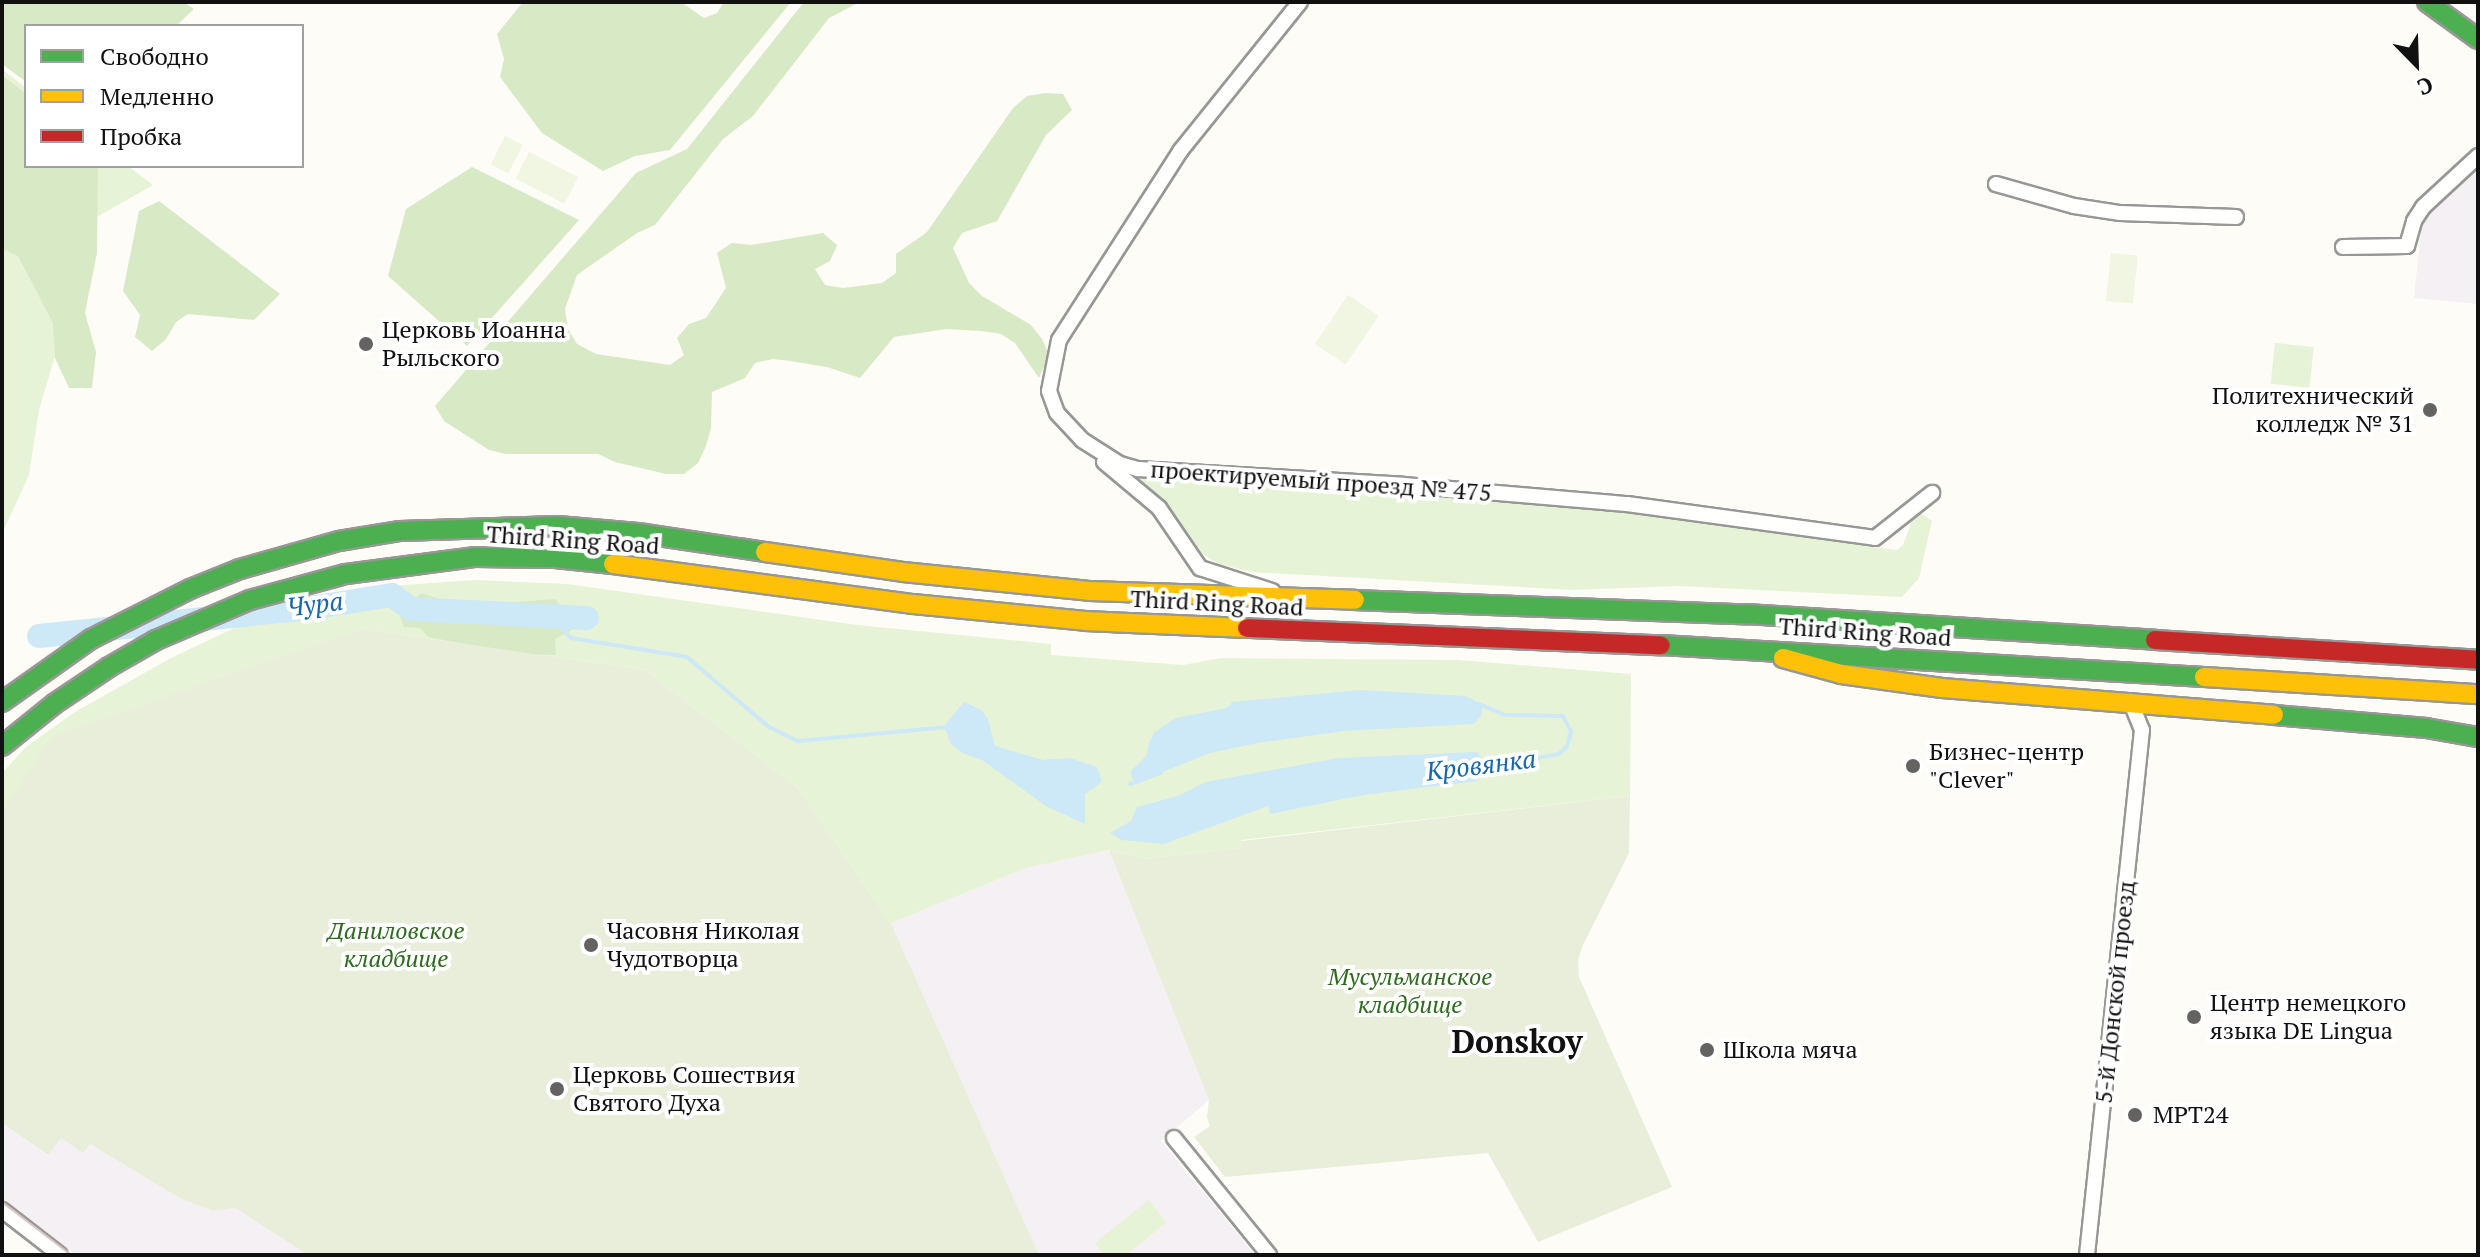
<!DOCTYPE html>
<meta charset="utf-8">
<style>
body{margin:0}
#map{position:relative;width:2480px;height:1257px;overflow:hidden;background:#fdfcf7;font-family:"PT Serif",serif}
div>[style]{position:absolute}
[style*='--x']{left:calc(var(--x)*1px);top:calc(var(--y)*1px);width:calc(var(--w)*1px);rotate:calc(var(--a)*1deg)}
.industrial>*{inset:0;background:#f5f0f3}
.green>*{inset:0;background:#e7f3d7;transform-origin:0 0}
.forest>*{inset:0;background:#d8eac5}
.cemetery>*{inset:0;background:#e9eedb}
.pitch>*{inset:0;background:#f0f6e1;transform-origin:0 0}
.water>*{inset:0;background:#cde8f7}
.stream>*{height:4px;margin:-2px;padding:0 2px;transform-origin:2px;border-radius:2px;background:#cde8f7}
.river>*{height:24px;margin:-12px;padding:0 12px;transform-origin:12px;border-radius:12px;background:#cde8f7}
.roads{filter:drop-shadow(2px 0 #979795) drop-shadow(-2px 0 #979795) drop-shadow(0 2px #979795) drop-shadow(0 -2px #979795)}
.street>*{height:14px;margin:-7px;padding:0 7px;transform-origin:7px;border-radius:7px;background:#fffffe}
.fast>*{height:18px;margin:-9px;padding:0 9px;transform-origin:9px;border-radius:9px;background:#4caf50}
.slow>*{height:18px;margin:-9px;padding:0 9px;transform-origin:9px;border-radius:9px;background:#ffc107}
.jam>*{height:18px;margin:-9px;padding:0 9px;transform-origin:9px;border-radius:9px;background:#c62828}
.tram>*{height:2px;margin:-1px;padding:0 1px;transform-origin:1px;border-radius:1px;background:#d9c6c7}
.dots>*{width:22px;height:22px;translate:-50% -50%;box-sizing:border-box;border:4px solid #fff;border-radius:50%}
span{translate:-50% -50%;white-space:nowrap;text-align:center;line-height:1.15;-webkit-text-stroke:8px #fff;paint-order:stroke}
.poi-label{font-size:24px;color:#111}
.left{translate:0 -50%;text-align:left}
.right{translate:-100% -50%;text-align:right}
.street-label{font-size:24px;color:#111}
.park-label{font-size:24px;color:#2f6b1f;font-style:italic}
.water-label{font-size:26px;color:#1768a6;font-style:italic}
.district-label{font-size:32px;color:#111;font-weight:700}
.frame{position:absolute;inset:0;border:4px solid #111;pointer-events:none}
.legend{position:absolute;left:24px;top:24px;width:280px;height:144px;box-sizing:border-box;background:#fff;border:2px solid #a0a0a0;margin:0;padding:10px 14px;list-style:none;font-size:24px;color:#111}
.legend li{display:flex;align-items:center;gap:16px;height:40px}
.legend b{width:40px;border:2px solid #a0a0a0}
.north{position:absolute;left:2376px;top:24px;width:80px;height:80px;-webkit-text-stroke:6px #fff;paint-order:stroke;rotate:157deg;font-size:22px;font-weight:700;line-height:32px;text-align:center;color:#111}
.north::after{content:'';display:block;margin:auto;width:28px;height:36px;background:#111;clip-path:polygon(50% 0,100% 100%,50% 72%,0 100%)}
</style>
<div id="map">
<div class="industrial">
<i style="clip-path:polygon(2478px 168px,2478px 304px,2414px 298px,2422px 222px)"></i>
<i style="clip-path:polygon(1109px 850px,1209px 1100px,1161px 1141px,1255px 1255px,1039px 1255px,891px 923px,1026px 868px)"></i>
<i style="clip-path:polygon(2px 1123px,47px 1155px,61px 1138px,90px 1144px,181px 1199px,213px 1211px,235px 1208px,308px 1255px,76px 1255px,2px 1198px)"></i>
</div>
<div class="green">
<i style="clip-path:polygon(2px 69px,26px 88px,26px 166px,128px 166px,153px 185px,81px 226px,70px 346px,55px 356px,39px 410px,29px 475px,2px 534px)"></i>
<i style="left:2275px;top:343px;width:39px;height:41px;rotate:6deg"></i>
<i style="clip-path:polygon(1118px 460px,1628px 497px,1866px 533px,1865px 546px,1897px 550px,1903px 545px,1916px 510px,1932px 521px,1919px 578px,1902px 597px,1678px 586px,1573px 590px,1251px 572px,1219px 564px,1204px 555px,1165px 503px)"></i>
<i style="clip-path:polygon(474px 580px,567px 584px,857px 625px,1051px 644px,1051px 655px,1183px 665px,1221px 658px,1458px 660px,1631px 674px,1630px 796px,1241px 840px,1242px 848px,1144px 859px,1109px 850px,1026px 868px,891px 923px,797px 787px,645px 670px,360px 629px,2px 812px,2px 773px,26px 747px,75px 712px,169px 659px,245px 623px,336px 596px,404px 585px)"></i>
<i style="clip-path:polygon(1149px 1200px,1166px 1223px,1126px 1255px,1104px 1255px,1095px 1243px)"></i>
</div>
<div class="forest">
<i style="clip-path:polygon(2px 2px,183px 2px,194px 9px,176px 26px,26px 26px,26px 82px,2px 64px)"></i>
<i style="clip-path:polygon(523px 2px,681px 2px,704px 18px,717px 13px,724px 2px,791px 2px,670px 150px,635px 156px,603px 171px,542px 133px,500px 77px,504px 59px,497px 34px)"></i>
<i style="clip-path:polygon(804px 2px,860px 2px,829px 18px,753px 116px,723px 139px,655px 225px,637px 233px,577px 275px,565px 309px,568px 329px,577px 344px,596px 354px,670px 365px,684px 355px,677px 338px,689px 324px,706px 318px,726px 288px,717px 253px,732px 243px,751px 245px,823px 233px,837px 245px,830px 261px,815px 269px,825px 285px,843px 288px,882px 283px,896px 273px,896px 254px,927px 232px,1013px 108px,1027px 96px,1045px 93px,1063px 94px,1072px 110px,1046px 135px,997px 221px,962px 233px,953px 248px,969px 283px,982px 296px,1031px 325px,1042px 339px,1049px 355px,1039px 378px,1015px 343px,1001px 334px,982px 331px,946px 329px,894px 337px,860px 378px,827px 367px,790px 361px,773px 359px,755px 363px,745px 378px,712px 392px,711px 428px,706px 446px,698px 463px,684px 474px,666px 474px,615px 462px,598px 454px,506px 454px,489px 450px,444px 421px,435px 406px,636px 173px,687px 149px)"></i>
<i style="clip-path:polygon(2px 75px,26px 94px,26px 166px,98px 166px,97px 253px,85px 313px,96px 352px,92px 388px,69px 388px,55px 358px,53px 323px,18px 256px,2px 249px)"></i>
<i style="clip-path:polygon(472px 167px,579px 220px,467px 346px,388px 276px,406px 209px)"></i>
<i style="clip-path:polygon(159px 201px,280px 294px,254px 320px,188px 314px,176px 322px,166px 339px,152px 351px,135px 337px,140px 315px,123px 291px,139px 211px)"></i>
<i style="clip-path:polygon(422px 593px,448px 602px,488px 604px,556px 599px,574px 629px,555px 639px,556px 655px,518px 654px,428px 637px,420px 628px,404px 627px,399px 613px)"></i>
</div>
<div class="cemetery">
<i style="clip-path:polygon(361px 629px,645px 670px,797px 787px,891px 923px,1039px 1255px,308px 1255px,235px 1208px,213px 1211px,181px 1199px,90px 1144px,83px 1153px,61px 1138px,48px 1155px,2px 1123px,2px 812px,51px 737px)"></i>
<i style="clip-path:polygon(1630px 796px,1629px 853px,1583px 945px,1578px 960px,1579px 977px,1672px 1187px,1538px 1242px,1488px 1153px,1225px 1177px,1194px 1137px,1210px 1126px,1207px 1117px,1209px 1100px,1109px 850px,1144px 859px,1241px 848px,1241px 841px)"></i>
</div>
<div class="pitch">
<i style="left:505px;top:136px;width:20px;height:32px;rotate:27deg"></i>
<i style="left:529px;top:152px;width:55px;height:30px;rotate:27deg"></i>
<i style="left:2111px;top:253px;width:27px;height:48px;rotate:6deg"></i>
<i style="left:1348px;top:295px;width:37px;height:59px;rotate:34deg"></i>
</div>
<div class="water">
<i style="clip-path:polygon(1360px 690px,1466px 696px,1481px 704px,1482px 714px,1474px 724px,1344px 731px,1257px 743px,1210px 753px,1137px 782px,1132px 778px,1131px 771px,1147px 755px,1149px 742px,1155px 732px,1176px 718px,1227px 708px,1232px 702px)"></i>
<i style="clip-path:polygon(964px 702px,981px 710px,988px 719px,995px 746px,1043px 760px,1070px 758px,1097px 767px,1102px 782px,1085px 794px,1085px 824px,1046px 806px,982px 760px,962px 753px,951px 744px,944px 726px)"></i>
<i style="clip-path:polygon(1477px 752px,1486px 763px,1486px 774px,1477px 781px,1363px 795px,1270px 814px,1268px 806px,1164px 844px,1122px 840px,1110px 833px,1131px 821px,1137px 807px,1178px 796px,1206px 782px,1339px 758px)"></i>
</div>
<div class="stream">
<i style="--x:552;--y:617;--w:28;--a:48"></i>
<i style="--x:571;--y:638;--w:118;--a:9.3"></i>
<i style="--x:687;--y:657;--w:108;--a:40.5"></i>
<i style="--x:769;--y:727;--w:32;--a:26"></i>
<i style="--x:798;--y:741;--w:151;--a:-5.3"></i>
<i style="--x:1479;--y:704;--w:28;--a:23"></i>
<i style="--x:1505;--y:715;--w:58;--a:1"></i>
<i style="--x:1563;--y:716;--w:18;--a:63"></i>
<i style="--x:1571;--y:732;--w:15;--a:106"></i>
<i style="--x:1567;--y:746;--w:11;--a:135"></i>
<i style="--x:1559;--y:754;--w:80;--a:170"></i>
<i style="--x:1130;--y:784;--w:33;--a:-20"></i>
</div>
<div class="river">
<i style="--x:39;--y:636;--w:272;--a:-5.9"></i>
<i style="--x:310;--y:608;--w:83;--a:-9"></i>
<i style="--x:392;--y:595;--w:24;--a:36"></i>
<i style="--x:411;--y:609;--w:176;--a:2.9"></i>
</div>
<div class="roads">
<div class="street">
<i style="--x:1300;--y:2;--w:190;--a:128.8"></i>
<i style="--x:1181;--y:150;--w:226;--a:122.7"></i>
<i style="--x:1059;--y:340;--w:52;--a:101.1"></i>
<i style="--x:1049;--y:391;--w:23;--a:70"></i>
<i style="--x:1057;--y:413;--w:37;--a:47"></i>
<i style="--x:1082;--y:440;--w:45;--a:32.3"></i>
<i style="--x:1120;--y:464;--w:19;--a:16"></i>
<i style="--x:1138;--y:469;--w:266;--a:3.4"></i>
<i style="--x:1404;--y:485;--w:224;--a:4.9"></i>
<i style="--x:1627;--y:504;--w:250;--a:7.8"></i>
<i style="--x:1875;--y:538;--w:73;--a:-38.3"></i>
<i style="--x:1996;--y:184;--w:81;--a:15.8"></i>
<i style="--x:2074;--y:206;--w:47;--a:8.7"></i>
<i style="--x:2120;--y:213;--w:116;--a:2"></i>
<i style="--x:2343;--y:247;--w:64;--a:-0.9"></i>
<i style="--x:2407;--y:246;--w:26;--a:-74"></i>
<i style="--x:2414;--y:221;--w:17;--a:-57"></i>
<i style="--x:2423;--y:207;--w:75;--a:-42.8"></i>
<i style="--x:1104;--y:462;--w:72;--a:39.9"></i>
<i style="--x:1159;--y:508;--w:73;--a:55.7"></i>
<i style="--x:1200;--y:568;--w:76;--a:17.7"></i>
<i style="--x:1174;--y:1138;--w:151;--a:50.9"></i>
<i style="--x:2;--y:1210;--w:73;--a:37.8"></i>
<i style="--x:2087;--y:1255;--w:528;--a:-84.02"></i>
<i style="--x:2142;--y:730;--w:31;--a:-112"></i>
</div>
<div class="fast">
<i style="--x:2427;--y:2;--w:63;--a:36"></i>
<i style="--x:1355;--y:600;--w:391;--a:2.1"></i>
<i style="--x:1746;--y:614;--w:410;--a:3.6"></i>
<i style="--x:1661;--y:645;--w:544;--a:3.37"></i>
<i style="--x:2;--y:702;--w:109;--a:-35.3"></i>
<i style="--x:91;--y:639;--w:111;--a:-26.8"></i>
<i style="--x:190;--y:589;--w:54;--a:-21.8"></i>
<i style="--x:240;--y:569;--w:103;--a:-15.8"></i>
<i style="--x:339;--y:541;--w:62;--a:-9.3"></i>
<i style="--x:400;--y:531;--w:158;--a:-1.8"></i>
<i style="--x:558;--y:526;--w:80;--a:5"></i>
<i style="--x:638;--y:533;--w:128;--a:8.5"></i>
<i style="--x:2274;--y:715;--w:153;--a:4.9"></i>
<i style="--x:2426;--y:728;--w:53;--a:9.8"></i>
<i style="--x:2;--y:746;--w:67;--a:-38.9"></i>
<i style="--x:54;--y:704;--w:66;--a:-33.9"></i>
<i style="--x:109;--y:667;--w:54;--a:-29.9"></i>
<i style="--x:156;--y:640;--w:102;--a:-23.1"></i>
<i style="--x:250;--y:600;--w:99;--a:-15.2"></i>
<i style="--x:346;--y:574;--w:131;--a:-7.5"></i>
<i style="--x:476;--y:557;--w:79;--a:0.7"></i>
<i style="--x:555;--y:558;--w:58;--a:5.9"></i>
</div>
<div class="slow">
<i style="--x:765;--y:552;--w:139;--a:8.2"></i>
<i style="--x:903;--y:572;--w:187;--a:5.8"></i>
<i style="--x:1089;--y:591;--w:266;--a:1.9"></i>
<i style="--x:613;--y:564;--w:303;--a:7.6"></i>
<i style="--x:913;--y:604;--w:173;--a:5.6"></i>
<i style="--x:1085;--y:621;--w:162;--a:2.5"></i>
<i style="--x:1783;--y:658;--w:60;--a:15.4"></i>
<i style="--x:1841;--y:674;--w:102;--a:7.9"></i>
<i style="--x:1942;--y:688;--w:333;--a:4.6"></i>
<i style="--x:2204;--y:677;--w:275;--a:3.6"></i>
</div>
<div class="jam">
<i style="--x:1247;--y:628;--w:414;--a:2.4"></i>
<i style="--x:2155;--y:640;--w:324;--a:3.5"></i>
</div>
</div>
<div class="tram">
<i style="--x:2;--y:1202;--w:87;--a:37.5"></i>
</div>
<div class="dots">
<i style="left:366px;top:344px;background:#646362"></i>
<i style="left:2430px;top:410px;background:#646362"></i>
<i style="left:1913px;top:766px;background:#646362"></i>
<i style="left:591px;top:945px;background:#646362"></i>
<i style="left:2194px;top:1017px;background:#646362"></i>
<i style="left:1707px;top:1050px;background:#646362"></i>
<i style="left:557px;top:1089px;background:#646362"></i>
<i style="left:2135px;top:1115px;background:#646362"></i>
</div>
<div class="poi-label">
<span class="left" style="left:382px;top:344px">Церковь Иоанна<br>Рыльского</span>
<span class="right" style="left:2414px;top:410px">Политехнический<br>колледж № 31</span>
<span class="left" style="left:1929px;top:766px">Бизнес-центр<br>"Clever"</span>
<span class="left" style="left:607px;top:945px">Часовня Николая<br>Чудотворца</span>
<span class="left" style="left:2210px;top:1017px">Центр немецкого<br>языка DE Lingua</span>
<span class="left" style="left:1723px;top:1050px">Школа мяча</span>
<span class="left" style="left:573px;top:1089px">Церковь Сошествия<br>Святого Духа</span>
<span class="left" style="left:2153px;top:1115px">МРТ24</span>
</div>
<div class="street-label">
<span style="left:1321px;top:481px;rotate:4deg">проектируемый проезд № 475</span>
<span style="left:573px;top:540px;rotate:4deg">Third Ring Road</span>
<span style="left:1217px;top:603px;rotate:3deg">Third Ring Road</span>
<span style="left:1865px;top:632px;rotate:4deg">Third Ring Road</span>
<span style="left:2115px;top:992px;rotate:-84deg">5-й Донской проезд</span>
</div>
<div class="park-label">
<span style="left:396px;top:945px">Даниловское<br>кладбище</span>
<span style="left:1410px;top:991px">Мусульманское<br>кладбище</span>
</div>
<div class="water-label">
<span style="left:315px;top:604px;rotate:-7deg">Чура</span>
<span style="left:1481px;top:765px;rotate:-7deg">Кровянка</span>
</div>
<div class="district-label">
<span style="left:1517px;top:1041px">Donskoy</span>
</div>
<div class="frame"></div>
<ul class="legend">
<li><b style="height:10px;background:#4caf50"></b>Свободно</li>
<li><b style="height:10px;background:#ffc107"></b>Медленно</li>
<li><b style="height:10px;background:#c62828"></b>Пробка</li>
</ul>
<div class="north">С</div>
</div>
